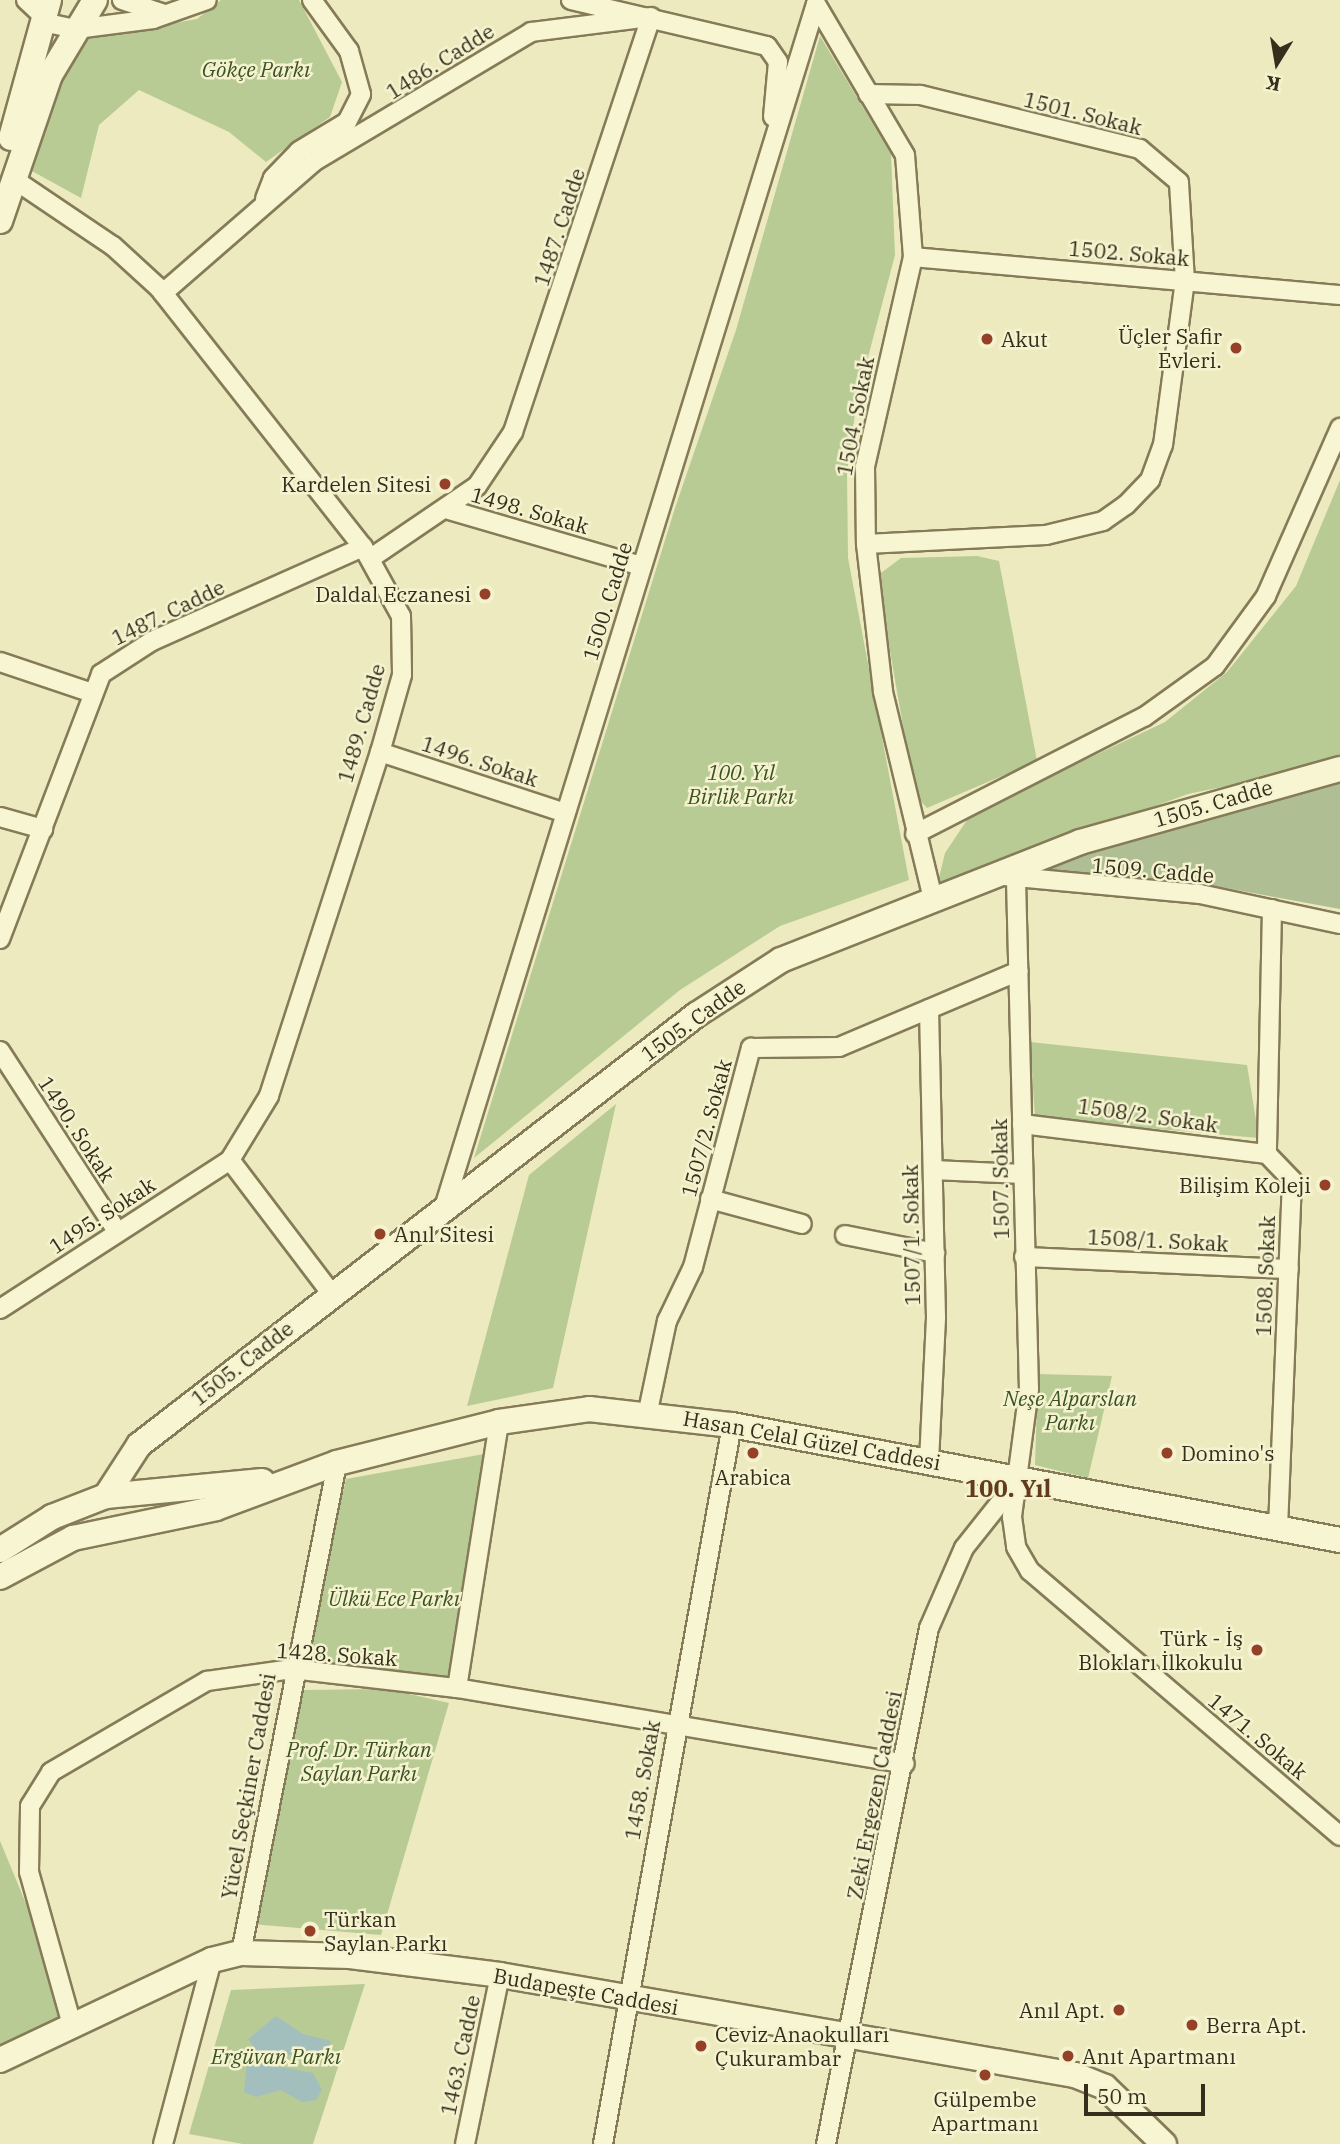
<!DOCTYPE html>
<meta charset="utf-8">
<style>
body{margin:0}
#map{position:relative;width:1340px;height:2144px;overflow:hidden;background:#edeabf;font-family:"IBM Plex Serif",serif}
div>[style]{position:absolute}
[style*='--x']{left:calc(var(--x)*1px);top:calc(var(--y)*1px);width:calc(var(--w)*1px);rotate:calc(var(--a)*1deg)}
.green>*{inset:0;background:#b8cb94}
.cemetery>*{inset:0;background:#b0bf93}
.water>*{inset:0;background:#a2bfbd}
.roads{filter:drop-shadow(2px 0 #867b58) drop-shadow(-2px 0 #867b58) drop-shadow(0 2px #867b58) drop-shadow(0 -2px #867b58)}
.street>*{height:18px;margin:-9px;padding:0 9px;transform-origin:9px;border-radius:9px;background:#f8f6d2}
.secondary>*{height:24px;margin:-12px;padding:0 12px;transform-origin:12px;border-radius:12px;background:#f8f6d2}
.dots>*{width:19px;height:19px;translate:-50% -50%;box-sizing:border-box;border:4px solid #f5f3cf;border-radius:50%}
span{translate:-50% -50%;white-space:nowrap;text-align:center;line-height:1.15;-webkit-text-stroke:5px #f5f3cf;paint-order:stroke}
.street-label{font-size:21px;color:#352e1c}
.park-label{font-size:21px;color:#3b5223;font-style:italic}
.poi-label{font-size:21px;color:#352e1c}
.right{translate:-100% -50%;text-align:right}
.left{translate:0 -50%;text-align:left}
.quarter-label{font-size:24px;color:#623b1c;font-weight:700}
.north{position:absolute;left:1242px;top:28px;width:70px;height:70px;-webkit-text-stroke:5px #f5f3cf;paint-order:stroke;rotate:191deg;font-size:19px;font-weight:700;line-height:28px;text-align:center;color:#352e1c}
.north::after{content:'';display:block;margin:auto;width:24px;height:32px;background:#352e1c;clip-path:polygon(50% 0,100% 100%,50% 72%,0 100%)}
.scale{position:absolute;left:1084px;top:2084px;width:121px;height:32px;box-sizing:border-box;border:4px solid #352e1c;border-top:0;padding-left:9px;font-size:21px;line-height:24px;white-space:nowrap;color:#352e1c;-webkit-text-stroke:5px #f5f3cf;paint-order:stroke}
</style>
<div id="map">
<div class="green">
<i style="clip-path:polygon(221px 0,299px 0,342px 82px,330px 117px,266px 162px,229px 132px,139px 90px,99px 125px,81px 198px,30px 170px,76px 40px,197px 19px)"></i>
<i style="clip-path:polygon(820px 36px,891px 154px,895px 255px,857px 399px,847px 473px,848px 558px,909px 880px,780px 926px,680px 990px,474px 1158px,675px 508px,736px 330px)"></i>
<i style="clip-path:polygon(1340px 480px,1340px 763px,1188px 794px,937px 886px,945px 853px,971px 814px,1165px 722px,1227px 672px,1296px 586px)"></i>
<i style="clip-path:polygon(977px 556px,999px 561px,1037px 761px,927px 808px,915px 795px,877px 576px,901px 558px)"></i>
<i style="clip-path:polygon(1030px 1042px,1247px 1065px,1259px 1138px,1035px 1118px)"></i>
<i style="clip-path:polygon(616px 1104px,553px 1388px,467px 1406px,529px 1175px)"></i>
<i style="clip-path:polygon(1038px 1374px,1112px 1376px,1088px 1478px,1035px 1465px)"></i>
<i style="clip-path:polygon(484px 1454px,477px 1560px,455px 1682px,301px 1667px,346px 1479px)"></i>
<i style="clip-path:polygon(387px 1689px,449px 1703px,381px 1935px,252px 1924px,303px 1690px)"></i>
<i style="clip-path:polygon(0 1841px,71px 2012px,0 2047px)"></i>
<i style="clip-path:polygon(365px 1984px,313px 2144px,243px 2144px,189px 2134px,231px 1990px)"></i>
</div>
<div class="cemetery">
<i style="clip-path:polygon(1340px 782px,1340px 909px,1182px 880px,1034px 874px,1045px 865px,1197px 816px)"></i>
</div>
<div class="water">
<i style="clip-path:polygon(276px 2016px,303px 2034px,331px 2041px,327px 2052px,307px 2057px,257px 2051px,248px 2039px)"></i>
<i style="clip-path:polygon(247px 2060px,313px 2073px,322px 2090px,316px 2100px,302px 2102px,281px 2090px,256px 2097px,244px 2092px)"></i>
</div>
<div class="roads">
<div class="street">
<i style="--x:26;--y:0;--w:35;--a:43"></i>
<i style="--x:52;--y:24;--w:25;--a:12"></i>
<i style="--x:76;--y:29;--w:78;--a:-7.4"></i>
<i style="--x:153;--y:19;--w:57;--a:-19.4"></i>
<i style="--x:122;--y:0;--w:44;--a:18.4"></i>
<i style="--x:571;--y:0;--w:201;--a:13.2"></i>
<i style="--x:767;--y:46;--w:19;--a:55"></i>
<i style="--x:778;--y:62;--w:55;--a:95.2"></i>
<i style="--x:816;--y:4;--w:175;--a:59.5"></i>
<i style="--x:905;--y:155;--w:102;--a:85.5"></i>
<i style="--x:913;--y:257;--w:215;--a:102.9"></i>
<i style="--x:865;--y:467;--w:77;--a:89.3"></i>
<i style="--x:866;--y:544;--w:149;--a:83.4"></i>
<i style="--x:883;--y:692;--w:212;--a:76.4"></i>
<i style="--x:12;--y:178;--w:122;--a:34"></i>
<i style="--x:113;--y:246;--w:62;--a:42.4"></i>
<i style="--x:159;--y:288;--w:330;--a:51.8"></i>
<i style="--x:363;--y:547;--w:79;--a:61.2"></i>
<i style="--x:401;--y:616;--w:59;--a:89"></i>
<i style="--x:402;--y:675;--w:80;--a:105.9"></i>
<i style="--x:380;--y:752;--w:361;--a:107.9"></i>
<i style="--x:269;--y:1096;--w:75;--a:121.4"></i>
<i style="--x:230;--y:1160;--w:167;--a:52.8"></i>
<i style="--x:265;--y:199;--w:22;--a:-69"></i>
<i style="--x:273;--y:178;--w:37;--a:-46"></i>
<i style="--x:299;--y:151;--w:56;--a:-31.1"></i>
<i style="--x:347;--y:122;--w:31;--a:-63"></i>
<i style="--x:361;--y:94;--w:45;--a:-105.6"></i>
<i style="--x:349;--y:51;--w:63;--a:-126"></i>
<i style="--x:913;--y:257;--w:429;--a:5.1"></i>
<i style="--x:163;--y:293;--w:201;--a:-41"></i>
<i style="--x:315;--y:161;--w:252;--a:-30.8"></i>
<i style="--x:531;--y:32;--w:121;--a:-7.1"></i>
<i style="--x:446;--y:509;--w:203;--a:16.3"></i>
<i style="--x:866;--y:544;--w:180;--a:-2.9"></i>
<i style="--x:1046;--y:535;--w:59;--a:-13.8"></i>
<i style="--x:1103;--y:521;--w:28;--a:-35"></i>
<i style="--x:1126;--y:505;--w:35;--a:-46"></i>
<i style="--x:1150;--y:480;--w:37;--a:-70"></i>
<i style="--x:1163;--y:445;--w:165;--a:-82.4"></i>
<i style="--x:1185;--y:281;--w:99;--a:-93.5"></i>
<i style="--x:1179;--y:182;--w:51;--a:-139.8"></i>
<i style="--x:1140;--y:149;--w:227;--a:-166.2"></i>
<i style="--x:920;--y:95;--w:52;--a:-178.9"></i>
<i style="--x:371;--y:558;--w:128;--a:-34.2"></i>
<i style="--x:477;--y:486;--w:65;--a:-56.3"></i>
<i style="--x:513;--y:432;--w:437;--a:-71.6"></i>
<i style="--x:0;--y:662;--w:97;--a:18.6"></i>
<i style="--x:380;--y:752;--w:195;--a:18.2"></i>
<i style="--x:0;--y:817;--w:45;--a:15.6"></i>
<i style="--x:915;--y:834;--w:257;--a:-27.1"></i>
<i style="--x:1144;--y:717;--w:87;--a:-35.7"></i>
<i style="--x:1215;--y:666;--w:87;--a:-53.9"></i>
<i style="--x:1266;--y:596;--w:184;--a:-66.2"></i>
<i style="--x:1005;--y:876;--w:196;--a:5.3"></i>
<i style="--x:1200;--y:894;--w:143;--a:12.1"></i>
<i style="--x:1016;--y:880;--w:509;--a:88.54"></i>
<i style="--x:1029;--y:1389;--w:129;--a:97.6"></i>
<i style="--x:1012;--y:1517;--w:30;--a:82"></i>
<i style="--x:1016;--y:1547;--w:28;--a:60"></i>
<i style="--x:1030;--y:1571;--w:408;--a:40.5"></i>
<i style="--x:1272;--y:909;--w:245;--a:91.2"></i>
<i style="--x:1267;--y:1154;--w:36;--a:46"></i>
<i style="--x:1292;--y:1180;--w:348;--a:92.3"></i>
<i style="--x:0;--y:939;--w:284;--a:-69.1"></i>
<i style="--x:101;--y:674;--w:61;--a:-32.9"></i>
<i style="--x:152;--y:641;--w:231;--a:-24"></i>
<i style="--x:929;--y:1009;--w:309;--a:88.7"></i>
<i style="--x:936;--y:1318;--w:142;--a:92.8"></i>
<i style="--x:0;--y:1051;--w:215;--a:57"></i>
<i style="--x:1022;--y:1124;--w:247;--a:7"></i>
<i style="--x:933;--y:1170;--w:90;--a:2.5"></i>
<i style="--x:710;--y:1199;--w:95;--a:15.2"></i>
<i style="--x:443;--y:1211;--w:1263;--a:-72.83"></i>
<i style="--x:845;--y:1235;--w:92;--a:11.3"></i>
<i style="--x:1024;--y:1257;--w:265;--a:2.6"></i>
<i style="--x:0;--y:1309;--w:274;--a:-32.9"></i>
<i style="--x:648;--y:1411;--w:92;--a:-78.1"></i>
<i style="--x:667;--y:1321;--w:60;--a:-64.3"></i>
<i style="--x:693;--y:1267;--w:227;--a:-75.2"></i>
<i style="--x:751;--y:1048;--w:88;--a:-0.7"></i>
<i style="--x:839;--y:1047;--w:195;--a:-22.9"></i>
<i style="--x:457;--y:1688;--w:269;--a:-81"></i>
<i style="--x:241;--y:1953;--w:499;--a:-78.9"></i>
<i style="--x:72;--y:2025;--w:159;--a:-105.7"></i>
<i style="--x:29;--y:1872;--w:66;--a:-89.1"></i>
<i style="--x:30;--y:1806;--w:40;--a:-58"></i>
<i style="--x:51;--y:1772;--w:181;--a:-30.3"></i>
<i style="--x:207;--y:1681;--w:86;--a:-8"></i>
<i style="--x:292;--y:1669;--w:166;--a:6.6"></i>
<i style="--x:457;--y:1688;--w:454;--a:9.6"></i>
<i style="--x:163;--y:2144;--w:190;--a:-75.1"></i>
<i style="--x:465;--y:2144;--w:173;--a:-78.3"></i>
<i style="--x:603;--y:2144;--w:730;--a:-79.83"></i>
<i style="--x:826;--y:2144;--w:526;--a:-78.71"></i>
<i style="--x:929;--y:1628;--w:87;--a:-66.4"></i>
<i style="--x:964;--y:1548;--w:87;--a:-51.5"></i>
</div>
<div class="secondary">
<i style="--x:11;--y:138;--w:143;--a:-74.6"></i>
<i style="--x:0;--y:221;--w:154;--a:-71.1"></i>
<i style="--x:50;--y:75;--w:87;--a:-59"></i>
<i style="--x:106;--y:1496;--w:61;--a:-57.1"></i>
<i style="--x:139;--y:1445;--w:704;--a:-37.67"></i>
<i style="--x:696;--y:1015;--w:101;--a:-32.9"></i>
<i style="--x:781;--y:960;--w:321;--a:-21.5"></i>
<i style="--x:1080;--y:842;--w:270;--a:-15.7"></i>
<i style="--x:0;--y:1550;--w:62;--a:-32.4"></i>
<i style="--x:52;--y:1517;--w:58;--a:-21.3"></i>
<i style="--x:106;--y:1496;--w:157;--a:-5.5"></i>
<i style="--x:0;--y:1577;--w:83;--a:-28.1"></i>
<i style="--x:73;--y:1538;--w:146;--a:-11.8"></i>
<i style="--x:216;--y:1508;--w:129;--a:-20.4"></i>
<i style="--x:337;--y:1463;--w:167;--a:-14.2"></i>
<i style="--x:499;--y:1422;--w:91;--a:-8.2"></i>
<i style="--x:589;--y:1409;--w:144;--a:6.4"></i>
<i style="--x:732;--y:1425;--w:619;--a:10.71"></i>
<i style="--x:0;--y:2060;--w:234;--a:-25.3"></i>
<i style="--x:212;--y:1960;--w:30;--a:-14"></i>
<i style="--x:241;--y:1953;--w:109;--a:1.6"></i>
<i style="--x:350;--y:1956;--w:151;--a:7.2"></i>
<i style="--x:500;--y:1975;--w:584;--a:9.87"></i>
<i style="--x:1075;--y:2075;--w:32;--a:22"></i>
<i style="--x:1105;--y:2087;--w:82;--a:44"></i>
</div>
</div>
<div class="dots">
<i style="left:987px;top:339px;background:#944128"></i>
<i style="left:1236px;top:348px;background:#944128"></i>
<i style="left:445px;top:484px;background:#944128"></i>
<i style="left:485px;top:594px;background:#944128"></i>
<i style="left:1325px;top:1185px;background:#944128"></i>
<i style="left:380px;top:1234px;background:#944128"></i>
<i style="left:753px;top:1453px;background:#944128"></i>
<i style="left:1167px;top:1453px;background:#944128"></i>
<i style="left:1257px;top:1650px;background:#944128"></i>
<i style="left:310px;top:1931px;background:#944128"></i>
<i style="left:1119px;top:2010px;background:#944128"></i>
<i style="left:1192px;top:2025px;background:#944128"></i>
<i style="left:701px;top:2046px;background:#944128"></i>
<i style="left:1068px;top:2056px;background:#944128"></i>
<i style="left:985px;top:2075px;background:#944128"></i>
</div>
<div class="street-label">
<span style="left:440px;top:61px;rotate:-32deg">1486. Cadde</span>
<span style="left:1083px;top:113px;rotate:14deg">1501. Sokak</span>
<span style="left:559px;top:227px;rotate:-72deg">1487. Cadde</span>
<span style="left:1129px;top:253px;rotate:5deg">1502. Sokak</span>
<span style="left:855px;top:416px;rotate:-79deg">1504. Sokak</span>
<span style="left:530px;top:510px;rotate:16deg">1498. Sokak</span>
<span style="left:607px;top:601px;rotate:-73deg">1500. Cadde</span>
<span style="left:168px;top:612px;rotate:-26deg">1487. Cadde</span>
<span style="left:361px;top:723px;rotate:-74deg">1489. Cadde</span>
<span style="left:480px;top:761px;rotate:18deg">1496. Sokak</span>
<span style="left:1213px;top:803px;rotate:-16deg">1505. Cadde</span>
<span style="left:1153px;top:870px;rotate:5deg">1509. Cadde</span>
<span style="left:693px;top:1020px;rotate:-36deg">1505. Cadde</span>
<span style="left:1148px;top:1115px;rotate:8deg">1508/2. Sokak</span>
<span style="left:706px;top:1128px;rotate:-75deg">1507/2. Sokak</span>
<span style="left:77px;top:1129px;rotate:57deg">1490. Sokak</span>
<span style="left:1000px;top:1179px;rotate:-91deg">1507. Sokak</span>
<span style="left:102px;top:1215px;rotate:-33deg">1495. Sokak</span>
<span style="left:911px;top:1235px;rotate:-91deg">1507/1. Sokak</span>
<span style="left:1158px;top:1240px;rotate:3deg">1508/1. Sokak</span>
<span style="left:1265px;top:1276px;rotate:-88deg">1508. Sokak</span>
<span style="left:242px;top:1363px;rotate:-38deg">1505. Cadde</span>
<span style="left:812px;top:1440px;rotate:10deg">Hasan Celal Güzel Caddesi</span>
<span style="left:337px;top:1654px;rotate:4deg">1428. Sokak</span>
<span style="left:1258px;top:1736px;rotate:40deg">1471. Sokak</span>
<span style="left:642px;top:1780px;rotate:-80deg">1458. Sokak</span>
<span style="left:248px;top:1786px;rotate:-80deg">Yücel Seçkiner Caddesi</span>
<span style="left:874px;top:1795px;rotate:-79deg">Zeki Ergezen Caddesi</span>
<span style="left:586px;top:1991px;rotate:10deg">Budapeşte Caddesi</span>
<span style="left:460px;top:2055px;rotate:-78deg">1463. Cadde</span>
</div>
<div class="park-label">
<span style="left:256px;top:69px">Gökçe Parkı</span>
<span style="left:741px;top:784px">100. Yıl<br>Birlik Parkı</span>
<span style="left:1070px;top:1410px">Neşe Alparslan<br>Parkı</span>
<span style="left:394px;top:1598px">Ülkü Ece Parkı</span>
<span style="left:359px;top:1761px">Prof. Dr. Türkan<br>Saylan Parkı</span>
<span style="left:276px;top:2056px">Ergüvan Parkı</span>
</div>
<div class="poi-label">
<span class="right" style="left:1222px;top:348px">Üçler Safir<br>Evleri.</span>
<span class="left" style="left:1001px;top:339px">Akut</span>
<span class="right" style="left:431px;top:484px">Kardelen Sitesi</span>
<span class="right" style="left:471px;top:594px">Daldal Eczanesi</span>
<span class="right" style="left:1311px;top:1185px">Bilişim Koleji</span>
<span class="left" style="left:394px;top:1234px">Anıl Sitesi</span>
<span class="left" style="left:1181px;top:1453px">Domino's</span>
<span style="left:753px;top:1477px">Arabica</span>
<span class="right" style="left:1243px;top:1650px">Türk - İş<br>Blokları İlkokulu</span>
<span class="left" style="left:324px;top:1931px">Türkan<br>Saylan Parkı</span>
<span class="right" style="left:1105px;top:2010px">Anıl Apt.</span>
<span class="left" style="left:1206px;top:2025px">Berra Apt.</span>
<span class="left" style="left:715px;top:2046px">Ceviz Anaokulları<br>Çukurambar</span>
<span class="left" style="left:1082px;top:2056px">Anıt Apartmanı</span>
<span style="left:985px;top:2111px">Gülpembe<br>Apartmanı</span>
</div>
<div class="quarter-label">
<span style="left:1008px;top:1489px">100. Yıl</span>
</div>
<div class="north">K</div>
<div class="scale">50 m</div>
</div>
